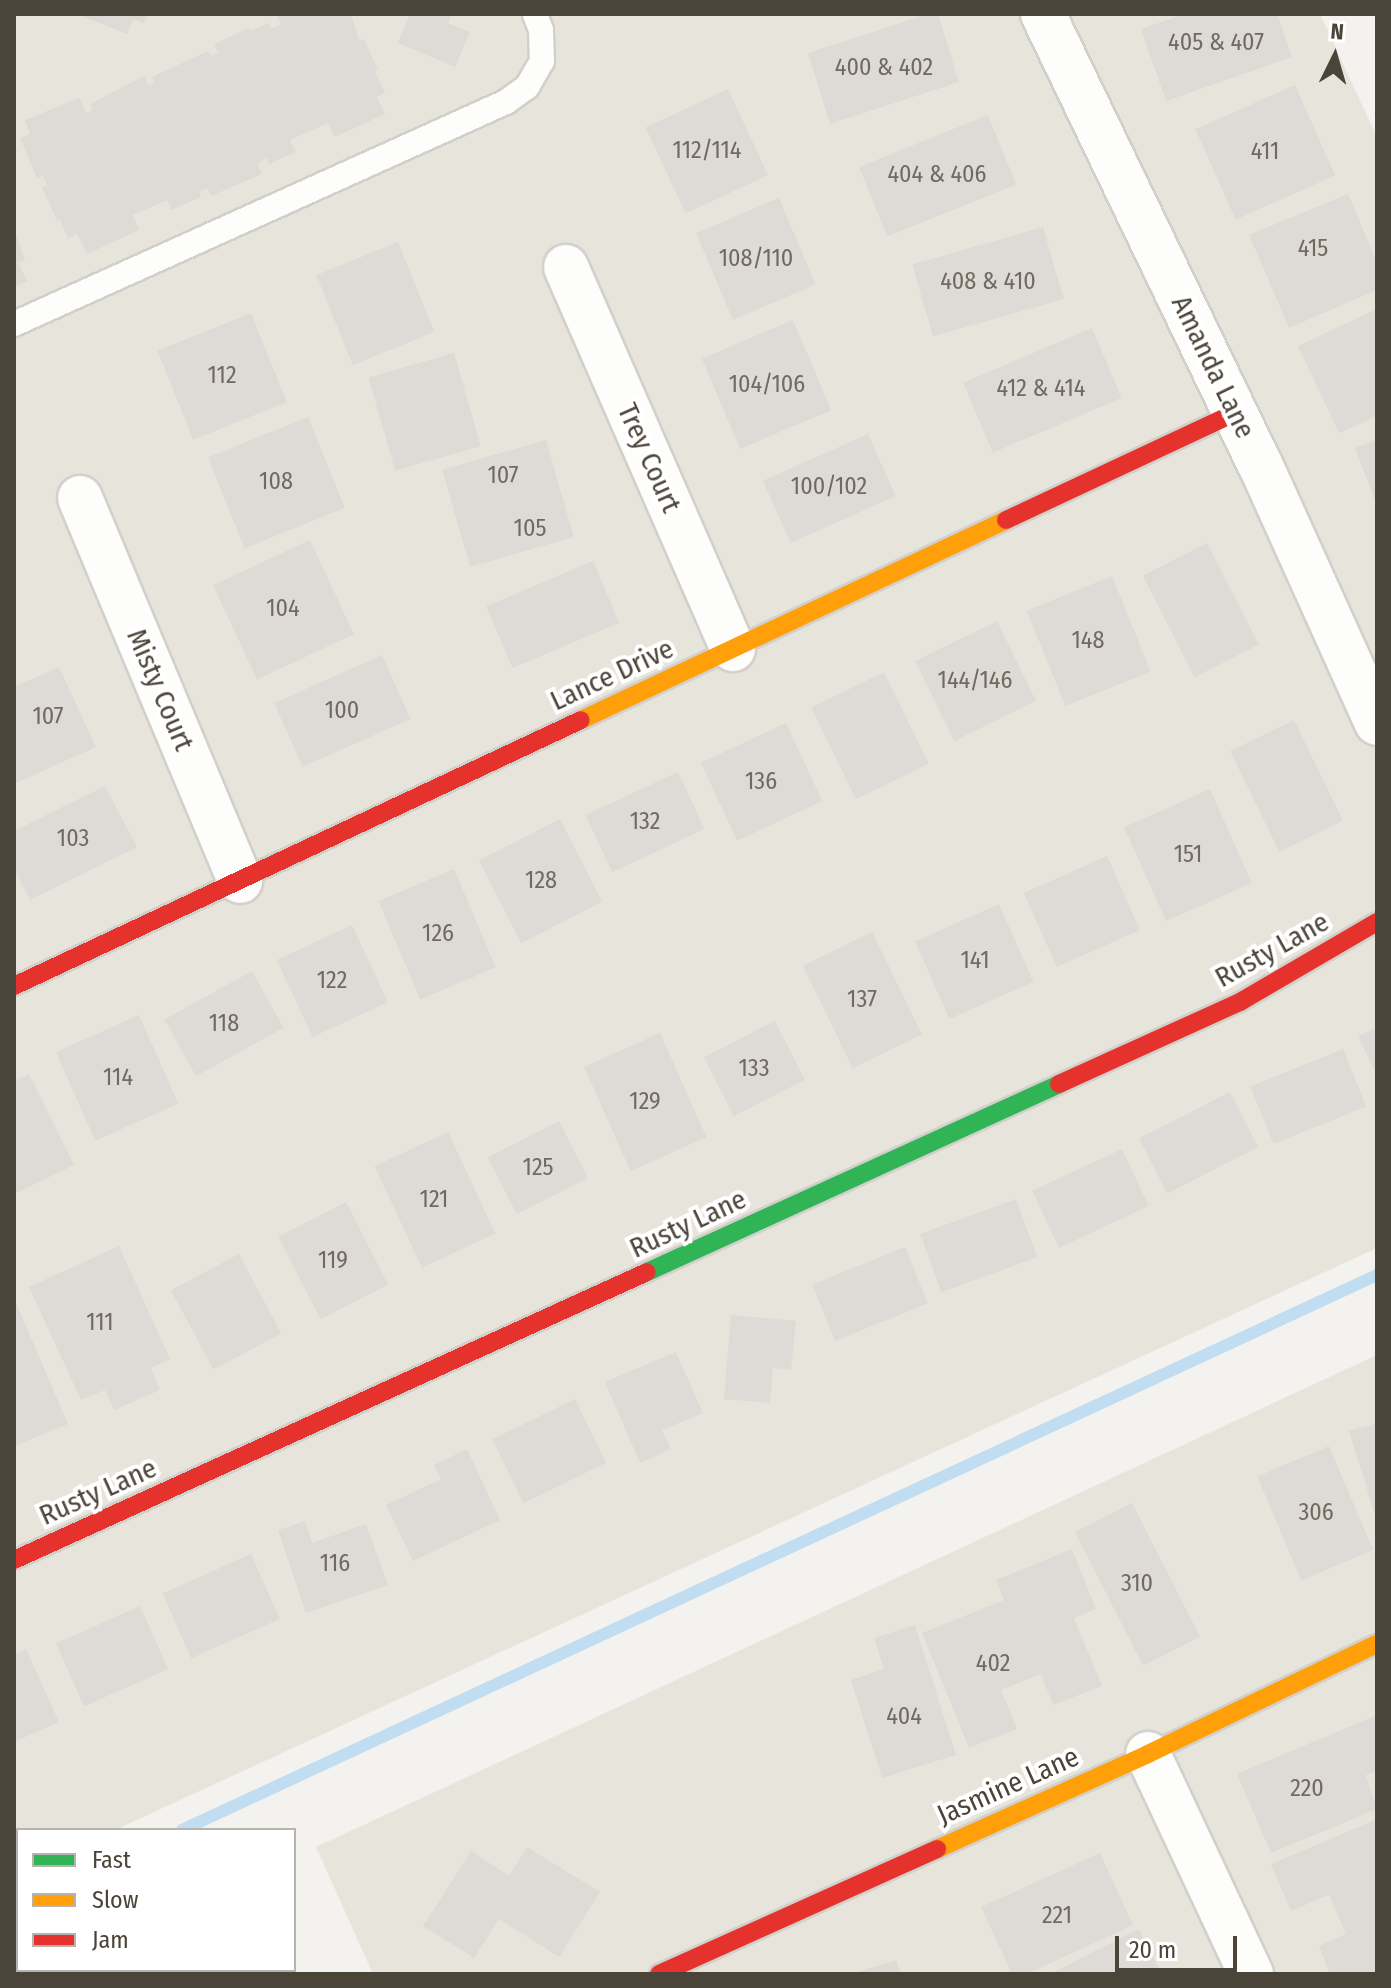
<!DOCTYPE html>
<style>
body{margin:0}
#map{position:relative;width:1391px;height:1988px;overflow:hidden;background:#f4f2ee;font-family:"Fira Sans Condensed",sans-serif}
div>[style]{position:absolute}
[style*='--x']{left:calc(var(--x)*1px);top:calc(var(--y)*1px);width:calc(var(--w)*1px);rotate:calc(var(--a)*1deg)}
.residential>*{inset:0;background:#e7e4dc}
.stream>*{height:12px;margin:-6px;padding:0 6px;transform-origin:6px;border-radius:6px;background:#c0ddf1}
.building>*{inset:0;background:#dedbd6;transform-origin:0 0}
.roads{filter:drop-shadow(2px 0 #d2d0cb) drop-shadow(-2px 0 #d2d0cb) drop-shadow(0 2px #d2d0cb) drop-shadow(0 -2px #d2d0cb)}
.lane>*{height:24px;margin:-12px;padding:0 12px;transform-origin:12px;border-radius:12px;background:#fdfdfc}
.street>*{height:44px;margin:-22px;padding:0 22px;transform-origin:22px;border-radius:22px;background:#fdfdfc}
.fast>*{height:18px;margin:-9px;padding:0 9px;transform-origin:9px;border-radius:9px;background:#30b455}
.slow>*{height:18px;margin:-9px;padding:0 9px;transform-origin:9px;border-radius:9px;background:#ff9f0a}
.jam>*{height:18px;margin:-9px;padding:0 9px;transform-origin:9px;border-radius:9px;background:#e5322d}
span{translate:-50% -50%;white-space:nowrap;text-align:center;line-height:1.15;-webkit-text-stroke:8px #fff;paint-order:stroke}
.number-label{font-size:24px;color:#706a61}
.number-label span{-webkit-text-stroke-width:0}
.street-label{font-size:28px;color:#4b4439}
.frame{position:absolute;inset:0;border:16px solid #4b4439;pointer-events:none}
.legend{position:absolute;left:16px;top:1828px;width:280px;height:144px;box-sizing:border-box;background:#fff;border:2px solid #b7b4b0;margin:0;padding:10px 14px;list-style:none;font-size:24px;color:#4b4439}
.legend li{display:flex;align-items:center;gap:16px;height:40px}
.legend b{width:40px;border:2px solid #b7b4b0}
.north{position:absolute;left:1295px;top:16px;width:80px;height:80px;-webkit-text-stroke:6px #fff;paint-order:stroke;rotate:5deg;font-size:22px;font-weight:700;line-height:32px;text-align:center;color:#4b4439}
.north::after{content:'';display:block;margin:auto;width:28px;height:36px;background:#4b4439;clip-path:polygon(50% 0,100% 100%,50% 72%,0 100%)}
.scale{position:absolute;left:1115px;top:1936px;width:122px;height:36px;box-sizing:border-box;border:4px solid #4b4439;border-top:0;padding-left:10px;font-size:24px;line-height:28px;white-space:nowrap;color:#4b4439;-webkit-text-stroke:6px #fff;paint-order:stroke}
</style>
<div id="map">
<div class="residential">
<i style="clip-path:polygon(14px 14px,1320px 14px,1377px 137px,1377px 1248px,115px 1830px,18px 1830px,18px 1875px,14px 1877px)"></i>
<i style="clip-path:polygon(1377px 1355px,1377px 1974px,373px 1974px,316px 1847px)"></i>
</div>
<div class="stream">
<i style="--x:182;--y:1830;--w:1318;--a:-24.91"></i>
<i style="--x:14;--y:1910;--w:4;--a:-27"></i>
</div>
<div class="building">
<i style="clip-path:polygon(85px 14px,148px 14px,144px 23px,133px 19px,127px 34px,84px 17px)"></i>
<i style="clip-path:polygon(276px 14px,351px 14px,359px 41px,364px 39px,378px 70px,375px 71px,385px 93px,377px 97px,385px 114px,335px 137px,328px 123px,290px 140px,296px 152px,269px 164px,267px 158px,257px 164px,262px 174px,211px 196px,207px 188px,199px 192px,201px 197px,172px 210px,167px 200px,133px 215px,139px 230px,87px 254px,77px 234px,68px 238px,60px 220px,57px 221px,42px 187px,47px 185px,43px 175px,37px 178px,20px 138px,30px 134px,25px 120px,79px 98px,86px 113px,93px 110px,90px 104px,144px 76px,148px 85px,155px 83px,152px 77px,208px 51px,211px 56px,218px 53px,214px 44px,248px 28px,250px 31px,269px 23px,271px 29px,281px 24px)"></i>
<i style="clip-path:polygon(410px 14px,451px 14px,448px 23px,470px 32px,455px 67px,398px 43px)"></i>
<i style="clip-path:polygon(928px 14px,938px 14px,959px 82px,830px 124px,808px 53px)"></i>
<i style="clip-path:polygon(1185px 14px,1277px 14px,1292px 57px,1166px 101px,1141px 29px)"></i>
<i style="left:1295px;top:85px;width:99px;height:109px;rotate:66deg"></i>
<i style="left:728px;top:89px;width:95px;height:91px;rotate:65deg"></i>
<i style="left:988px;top:115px;width:75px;height:139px;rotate:68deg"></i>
<i style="clip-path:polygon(1348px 194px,1377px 262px,1377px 290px,1289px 328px,1249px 235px)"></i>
<i style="left:779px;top:198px;width:94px;height:90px;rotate:67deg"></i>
<i style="left:1043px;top:227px;width:75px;height:136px;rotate:74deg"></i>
<i style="clip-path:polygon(14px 229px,25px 260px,18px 263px,27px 281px,14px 287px)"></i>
<i style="left:398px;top:242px;width:97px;height:88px;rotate:68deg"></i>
<i style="clip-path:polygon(1377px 309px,1377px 416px,1339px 433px,1298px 346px)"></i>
<i style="left:251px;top:313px;width:96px;height:101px;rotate:68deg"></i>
<i style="left:793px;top:320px;width:98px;height:99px;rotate:67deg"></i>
<i style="left:1092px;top:328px;width:76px;height:140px;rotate:67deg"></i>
<i style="left:454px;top:353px;width:97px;height:89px;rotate:74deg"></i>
<i style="left:308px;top:417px;width:98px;height:108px;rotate:68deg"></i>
<i style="left:868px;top:434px;width:68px;height:115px;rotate:66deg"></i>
<i style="left:546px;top:440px;width:101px;height:108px;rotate:74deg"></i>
<i style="clip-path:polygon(1377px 440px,1377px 506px,1355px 448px)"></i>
<i style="left:310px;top:540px;width:104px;height:107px;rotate:65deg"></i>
<i style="left:1207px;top:543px;width:114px;height:72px;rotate:63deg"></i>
<i style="left:593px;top:561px;width:67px;height:116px;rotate:67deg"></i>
<i style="left:1112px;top:576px;width:103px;height:92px;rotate:68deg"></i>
<i style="left:997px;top:621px;width:89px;height:91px;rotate:64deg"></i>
<i style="left:382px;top:655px;width:70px;height:118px;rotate:66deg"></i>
<i style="clip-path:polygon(59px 667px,96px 747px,14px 784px,14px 687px)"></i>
<i style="left:884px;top:672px;width:102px;height:81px;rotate:64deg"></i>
<i style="left:1294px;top:720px;width:112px;height:71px;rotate:64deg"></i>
<i style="left:786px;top:723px;width:86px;height:94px;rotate:65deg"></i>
<i style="left:678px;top:772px;width:63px;height:102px;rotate:65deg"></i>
<i style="clip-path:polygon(105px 786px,137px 847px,30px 900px,14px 868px,14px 831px)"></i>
<i style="left:1210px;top:789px;width:103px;height:94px;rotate:66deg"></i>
<i style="left:560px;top:819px;width:93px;height:91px;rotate:63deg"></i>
<i style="left:1107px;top:856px;width:81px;height:91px;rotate:66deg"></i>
<i style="left:454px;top:869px;width:107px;height:82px;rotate:67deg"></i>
<i style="left:999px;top:904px;width:85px;height:92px;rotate:66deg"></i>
<i style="left:352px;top:925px;width:85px;height:83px;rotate:65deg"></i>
<i style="left:872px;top:932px;width:114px;height:77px;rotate:64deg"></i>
<i style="left:252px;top:971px;width:65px;height:100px;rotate:61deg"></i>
<i style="left:139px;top:1015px;width:97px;height:91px;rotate:66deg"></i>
<i style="left:775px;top:1021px;width:66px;height:80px;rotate:63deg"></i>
<i style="clip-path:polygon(1377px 1027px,1377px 1076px,1358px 1036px)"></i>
<i style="left:660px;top:1033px;width:114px;height:83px;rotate:66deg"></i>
<i style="left:1343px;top:1049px;width:62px;height:100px;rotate:68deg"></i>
<i style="clip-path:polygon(29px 1074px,74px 1165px,14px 1194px,14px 1081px)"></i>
<i style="left:1230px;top:1092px;width:62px;height:102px;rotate:63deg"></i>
<i style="left:559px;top:1121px;width:64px;height:80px;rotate:63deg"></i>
<i style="left:448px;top:1132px;width:112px;height:81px;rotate:65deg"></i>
<i style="left:1122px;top:1149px;width:63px;height:99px;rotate:65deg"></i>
<i style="left:1016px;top:1199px;width:62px;height:102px;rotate:70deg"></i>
<i style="left:346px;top:1202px;width:93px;height:76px;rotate:63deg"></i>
<i style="clip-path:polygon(119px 1246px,170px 1359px,151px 1368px,160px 1390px,114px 1410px,105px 1390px,81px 1400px,29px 1287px)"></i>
<i style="left:905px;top:1247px;width:61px;height:100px;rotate:68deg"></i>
<i style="left:239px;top:1254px;width:90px;height:77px;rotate:62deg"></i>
<i style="clip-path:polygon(14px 1298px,68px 1424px,14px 1446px)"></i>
<i style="clip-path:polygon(731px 1315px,796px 1321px,791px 1370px,773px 1368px,770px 1403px,724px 1399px)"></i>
<i style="clip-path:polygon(676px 1352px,703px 1413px,662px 1430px,671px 1449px,640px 1463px,605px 1382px)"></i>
<i style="left:575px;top:1399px;width:71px;height:92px;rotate:64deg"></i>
<i style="clip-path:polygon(1377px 1423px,1377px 1518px,1376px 1518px,1349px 1431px)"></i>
<i style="left:1329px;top:1446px;width:113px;height:78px;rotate:67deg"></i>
<i style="clip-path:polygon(467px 1449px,500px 1520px,413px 1561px,386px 1505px,441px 1479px,434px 1465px)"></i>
<i style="left:1132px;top:1503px;width:150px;height:64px;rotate:63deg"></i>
<i style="clip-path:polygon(305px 1521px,312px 1543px,366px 1524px,388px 1585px,306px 1613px,278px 1530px)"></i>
<i style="clip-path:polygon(1072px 1549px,1096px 1609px,1074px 1618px,1102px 1686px,1053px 1705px,1041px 1674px,1001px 1690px,1017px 1729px,969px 1748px,922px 1633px,1004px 1600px,996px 1580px)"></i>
<i style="left:251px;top:1554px;width:71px;height:97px;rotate:66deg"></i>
<i style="left:140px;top:1606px;width:69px;height:92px;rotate:66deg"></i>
<i style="clip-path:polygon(915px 1625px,956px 1755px,882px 1778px,851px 1680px,884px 1669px,874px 1638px)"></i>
<i style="clip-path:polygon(26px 1649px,59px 1722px,14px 1742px,14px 1655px)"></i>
<i style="clip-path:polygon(1377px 1715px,1377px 1771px,1366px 1775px,1377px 1809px,1271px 1853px,1237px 1774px)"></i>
<i style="clip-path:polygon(1377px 1819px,1377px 1974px,1330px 1974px,1319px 1946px,1346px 1934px,1329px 1895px,1291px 1911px,1271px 1864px)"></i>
<i style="clip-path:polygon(527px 1847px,600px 1892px,559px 1957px,499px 1919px,474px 1958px,423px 1926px,471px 1851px,509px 1876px)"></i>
<i style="clip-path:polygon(1100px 1853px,1133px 1925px,1027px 1974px,1012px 1974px,981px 1907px)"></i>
<i style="clip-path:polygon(1139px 1929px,1161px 1972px,1158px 1974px,1050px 1974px)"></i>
<i style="clip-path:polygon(896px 1960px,901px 1974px,854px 1974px,854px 1973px)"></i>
</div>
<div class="roads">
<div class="lane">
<i style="--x:14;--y:324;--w:540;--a:-24.29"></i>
<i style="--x:506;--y:102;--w:26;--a:-36"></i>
<i style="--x:527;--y:87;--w:30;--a:-60"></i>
<i style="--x:542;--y:61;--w:31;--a:-92"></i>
<i style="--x:541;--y:30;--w:17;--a:-111"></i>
</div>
<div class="street">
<i style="--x:1043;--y:14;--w:500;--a:64.3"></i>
<i style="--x:1260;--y:464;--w:284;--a:65.7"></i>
<i style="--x:566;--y:267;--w:417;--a:66.4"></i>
<i style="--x:80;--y:498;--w:415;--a:67.3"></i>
<i style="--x:1148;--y:1754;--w:243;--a:64.9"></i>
</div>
<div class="fast">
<i style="--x:647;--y:1272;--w:453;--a:-24.5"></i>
</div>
<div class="slow">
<i style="--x:581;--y:720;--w:470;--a:-25.2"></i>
<i style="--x:937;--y:1849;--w:231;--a:-24.2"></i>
<i style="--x:1148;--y:1754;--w:254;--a:-25.7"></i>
</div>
<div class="jam">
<i style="--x:1006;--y:520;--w:252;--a:-25.1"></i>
<i style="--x:14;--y:986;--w:626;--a:-25.13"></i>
<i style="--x:1059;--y:1084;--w:199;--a:-24.4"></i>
<i style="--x:1240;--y:1002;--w:159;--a:-30.3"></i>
<i style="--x:14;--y:1560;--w:695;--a:-24.46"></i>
<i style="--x:659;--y:1974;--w:305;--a:-24.2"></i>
</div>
</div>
<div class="number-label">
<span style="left:1216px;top:43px">405 &amp; 407</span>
<span style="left:884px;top:68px">400 &amp; 402</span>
<span style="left:707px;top:151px">112/114</span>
<span style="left:1265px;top:152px">411</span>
<span style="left:937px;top:175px">404 &amp; 406</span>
<span style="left:1313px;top:249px">415</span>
<span style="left:756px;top:259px">108/110</span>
<span style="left:988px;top:282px">408 &amp; 410</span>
<span style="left:222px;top:376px">112</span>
<span style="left:767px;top:385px">104/106</span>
<span style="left:1041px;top:389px">412 &amp; 414</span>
<span style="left:503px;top:476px">107</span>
<span style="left:276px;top:482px">108</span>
<span style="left:829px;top:487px">100/102</span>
<span style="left:530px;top:529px">105</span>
<span style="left:283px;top:609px">104</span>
<span style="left:1088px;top:641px">148</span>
<span style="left:975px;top:681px">144/146</span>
<span style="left:342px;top:711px">100</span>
<span style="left:48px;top:717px">107</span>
<span style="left:761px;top:782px">136</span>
<span style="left:645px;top:822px">132</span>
<span style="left:73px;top:839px">103</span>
<span style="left:1188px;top:855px">151</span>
<span style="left:541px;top:881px">128</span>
<span style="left:438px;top:934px">126</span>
<span style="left:975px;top:961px">141</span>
<span style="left:332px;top:981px">122</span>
<span style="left:862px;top:1000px">137</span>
<span style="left:224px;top:1024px">118</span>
<span style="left:754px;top:1069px">133</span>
<span style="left:118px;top:1078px">114</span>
<span style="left:645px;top:1102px">129</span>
<span style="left:538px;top:1168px">125</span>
<span style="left:434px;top:1200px">121</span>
<span style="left:333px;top:1261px">119</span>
<span style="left:100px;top:1323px">111</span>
<span style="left:1316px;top:1513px">306</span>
<span style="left:335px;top:1564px">116</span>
<span style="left:1137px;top:1584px">310</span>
<span style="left:993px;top:1664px">402</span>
<span style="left:904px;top:1717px">404</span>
<span style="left:1307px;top:1789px">220</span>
<span style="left:1057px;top:1916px">221</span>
</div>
<div class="street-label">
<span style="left:1213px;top:367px;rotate:64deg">Amanda Lane</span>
<span style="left:649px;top:458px;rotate:66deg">Trey Court</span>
<span style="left:612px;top:675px;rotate:-25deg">Lance Drive</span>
<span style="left:160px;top:690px;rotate:67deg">Misty Court</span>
<span style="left:1272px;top:950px;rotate:-29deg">Rusty Lane</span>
<span style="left:688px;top:1224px;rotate:-25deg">Rusty Lane</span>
<span style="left:98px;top:1492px;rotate:-24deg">Rusty Lane</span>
<span style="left:1008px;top:1786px;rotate:-24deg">Jasmine Lane</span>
</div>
<div class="frame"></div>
<ul class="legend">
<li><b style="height:10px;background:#30b455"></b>Fast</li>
<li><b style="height:10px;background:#ff9f0a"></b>Slow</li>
<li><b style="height:10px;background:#e5322d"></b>Jam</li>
</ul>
<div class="north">N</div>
<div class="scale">20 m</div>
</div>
